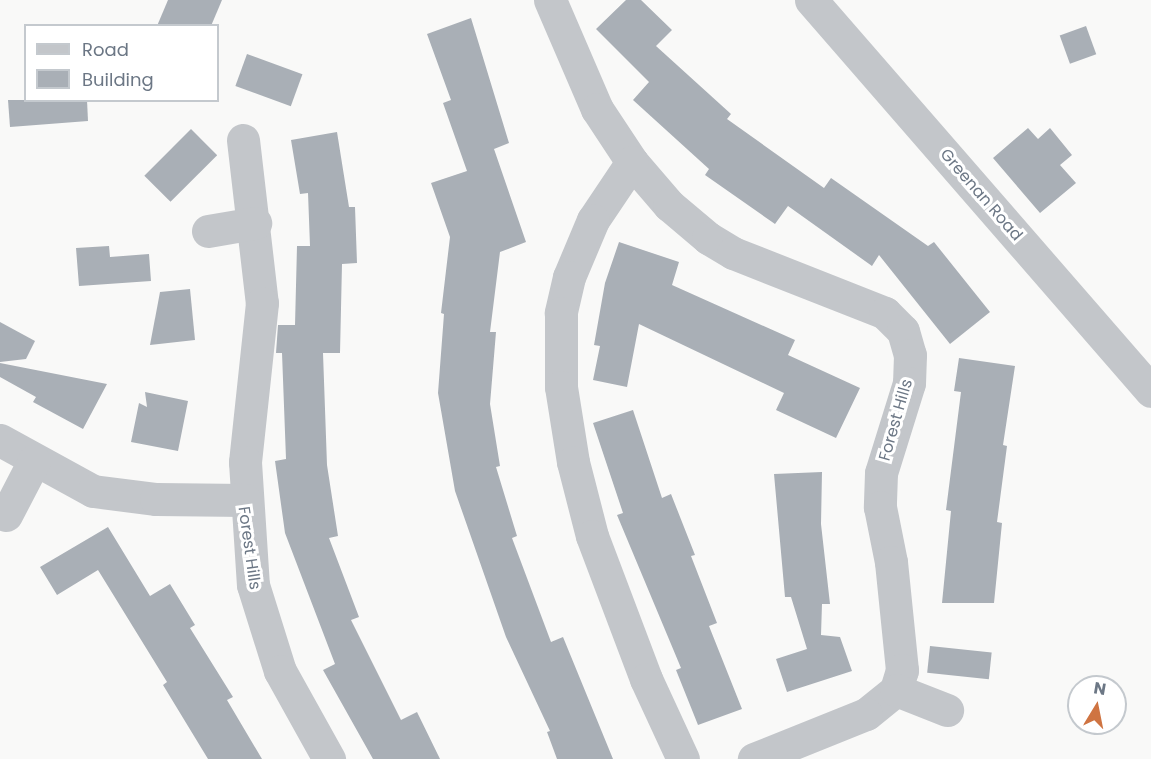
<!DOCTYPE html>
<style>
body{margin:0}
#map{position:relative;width:1151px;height:759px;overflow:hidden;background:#f9f9f8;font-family:Poppins,sans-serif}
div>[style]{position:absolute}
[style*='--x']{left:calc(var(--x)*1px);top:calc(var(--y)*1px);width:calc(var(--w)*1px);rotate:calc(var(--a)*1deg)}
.building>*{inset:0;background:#a9afb6;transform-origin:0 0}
.minor>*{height:33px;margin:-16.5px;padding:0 16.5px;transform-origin:16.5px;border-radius:16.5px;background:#c3c6ca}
.tertiary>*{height:33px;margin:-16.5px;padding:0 16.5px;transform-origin:16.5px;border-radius:16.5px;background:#c3c6ca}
span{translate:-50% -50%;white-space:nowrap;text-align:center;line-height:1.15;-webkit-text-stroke:6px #fff;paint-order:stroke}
.street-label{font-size:16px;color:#6c7785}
.legend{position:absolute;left:24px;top:24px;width:195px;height:78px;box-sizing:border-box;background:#fff;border:2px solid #c4c9ce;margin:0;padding:8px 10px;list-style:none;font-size:18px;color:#6c7785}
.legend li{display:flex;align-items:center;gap:12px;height:30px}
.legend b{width:30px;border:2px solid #c4c9ce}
.north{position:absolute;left:1067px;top:675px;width:60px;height:60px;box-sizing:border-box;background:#fff;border:2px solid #c4c9ce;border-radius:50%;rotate:10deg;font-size:16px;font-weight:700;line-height:24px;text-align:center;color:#6c7785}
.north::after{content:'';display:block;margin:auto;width:21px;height:27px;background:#cf7442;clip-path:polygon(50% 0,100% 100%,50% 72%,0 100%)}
</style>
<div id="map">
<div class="building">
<i style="clip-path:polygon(168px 0,222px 0,211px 26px,157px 26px)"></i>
<i style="clip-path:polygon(626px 0,641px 0,672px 30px,656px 46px,731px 114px,727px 119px,824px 188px,831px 178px,928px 246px,934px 242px,990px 312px,950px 344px,879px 255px,872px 266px,788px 206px,775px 224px,705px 175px,709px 169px,633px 100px,649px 82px,596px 29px)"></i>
<i style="clip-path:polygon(471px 18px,509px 143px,494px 149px,526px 242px,500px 252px,490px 332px,496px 332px,490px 404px,500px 466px,496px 467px,517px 536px,512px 538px,551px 642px,563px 637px,613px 759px,557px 759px,547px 732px,550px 731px,506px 637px,455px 491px,438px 393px,444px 314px,441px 313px,450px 237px,431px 183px,467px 171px,443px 103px,451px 100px,427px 34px)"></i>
<i style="left:1086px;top:26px;width:30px;height:28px;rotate:70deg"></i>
<i style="left:247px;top:54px;width:59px;height:34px;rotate:20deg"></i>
<i style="clip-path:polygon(8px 100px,87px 100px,88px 121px,10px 127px)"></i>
<i style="clip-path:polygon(1028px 128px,1038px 139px,1050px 128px,1072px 155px,1060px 165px,1076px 183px,1040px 213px,993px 158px)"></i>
<i style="left:191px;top:129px;width:37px;height:66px;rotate:45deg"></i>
<i style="clip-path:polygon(337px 132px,349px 207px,355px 207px,357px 263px,342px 264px,340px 353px,323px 353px,327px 465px,338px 536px,329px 538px,359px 617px,351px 620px,401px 720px,417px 712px,440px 759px,373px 759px,323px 670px,335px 664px,285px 533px,275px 461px,286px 459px,282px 353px,276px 353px,278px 325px,295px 325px,297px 246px,310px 246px,308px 193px,300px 194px,291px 140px)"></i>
<i style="clip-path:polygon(619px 242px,679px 262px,672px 285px,795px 340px,788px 355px,860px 388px,836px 438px,776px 410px,784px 393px,639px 324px,627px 387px,593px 380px,600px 346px,594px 345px,605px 283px)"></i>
<i style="clip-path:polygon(109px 246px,110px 257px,149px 254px,151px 281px,79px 286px,76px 248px)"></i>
<i style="clip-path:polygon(190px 289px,195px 340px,150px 345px,160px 292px)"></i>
<i style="clip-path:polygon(0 322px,35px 341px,26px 359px,0 362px)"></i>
<i style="clip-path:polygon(959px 358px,1015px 366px,1003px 445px,1007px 446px,997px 522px,1002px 523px,994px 603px,942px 603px,951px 511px,946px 510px,961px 392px,954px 391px)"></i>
<i style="clip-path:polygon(0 363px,107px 384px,83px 429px,33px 402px,36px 397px,0 377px)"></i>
<i style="clip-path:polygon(145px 392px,188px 401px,178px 451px,131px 442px,139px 403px,147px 407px)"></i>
<i style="clip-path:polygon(633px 410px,662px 498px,671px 494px,695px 555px,691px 556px,717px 623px,709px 626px,742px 709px,698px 725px,676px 670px,681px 668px,617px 515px,623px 513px,593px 423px)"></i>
<i style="clip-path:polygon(822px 472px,821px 524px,830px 604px,822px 604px,821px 635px,840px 637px,852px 671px,787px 692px,776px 659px,807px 649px,791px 597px,785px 597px,774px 474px)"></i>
<i style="clip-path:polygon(108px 527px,150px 596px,170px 584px,195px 625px,190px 628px,233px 697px,227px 700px,262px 759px,208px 759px,163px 685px,167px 682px,98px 570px,57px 595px,40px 567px)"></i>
<i style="left:930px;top:646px;width:62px;height:27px;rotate:6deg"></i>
</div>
<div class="minor">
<i style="--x:550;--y:0;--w:119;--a:66.7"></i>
<i style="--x:597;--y:109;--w:64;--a:56.6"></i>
<i style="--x:632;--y:162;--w:57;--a:49.3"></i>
<i style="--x:669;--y:205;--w:51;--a:40.2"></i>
<i style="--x:708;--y:238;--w:29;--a:31"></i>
<i style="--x:733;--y:253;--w:163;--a:21.5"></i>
<i style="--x:885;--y:313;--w:25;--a:45"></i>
<i style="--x:903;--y:331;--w:25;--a:74"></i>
<i style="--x:910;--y:355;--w:28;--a:92"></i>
<i style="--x:909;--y:383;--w:94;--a:107.3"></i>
<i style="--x:881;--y:473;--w:34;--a:92"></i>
<i style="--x:880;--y:507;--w:56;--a:78.7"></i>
<i style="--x:891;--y:562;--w:109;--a:84.2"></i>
<i style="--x:902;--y:670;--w:21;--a:107"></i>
<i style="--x:896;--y:690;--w:38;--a:141"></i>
<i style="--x:866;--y:714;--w:121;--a:158.1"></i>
<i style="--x:243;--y:140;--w:164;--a:83.4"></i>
<i style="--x:262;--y:303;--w:160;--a:96.1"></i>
<i style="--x:245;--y:462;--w:123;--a:86.3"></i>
<i style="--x:253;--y:585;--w:90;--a:72.6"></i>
<i style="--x:280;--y:671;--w:101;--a:60.9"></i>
<i style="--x:632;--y:162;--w:70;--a:123.9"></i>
<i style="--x:593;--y:220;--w:62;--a:112.8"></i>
<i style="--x:569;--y:277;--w:37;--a:103"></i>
<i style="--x:561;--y:313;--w:74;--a:90"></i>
<i style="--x:561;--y:387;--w:76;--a:80.9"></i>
<i style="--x:573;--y:462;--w:76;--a:75.6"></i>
<i style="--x:592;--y:536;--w:153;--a:69.3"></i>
<i style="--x:646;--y:679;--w:88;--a:65.2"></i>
<i style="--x:208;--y:231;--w:48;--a:-9.7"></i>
<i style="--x:0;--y:440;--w:106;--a:28.7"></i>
<i style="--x:93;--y:491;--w:64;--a:7.2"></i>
<i style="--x:156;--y:499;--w:89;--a:0.6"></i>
<i style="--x:6;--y:515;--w:61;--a:-62.6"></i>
<i style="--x:896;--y:690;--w:55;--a:21.4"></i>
</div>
<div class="tertiary">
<i style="--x:811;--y:0;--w:518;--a:48.99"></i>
</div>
<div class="street-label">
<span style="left:981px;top:195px;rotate:49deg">Greenan Road</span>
<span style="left:896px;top:420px;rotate:-74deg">Forest Hills</span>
<span style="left:249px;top:548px;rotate:82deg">Forest Hills</span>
</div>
<ul class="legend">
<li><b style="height:8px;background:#c3c6ca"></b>Road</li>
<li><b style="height:16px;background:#a9afb6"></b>Building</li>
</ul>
<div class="north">N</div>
</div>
